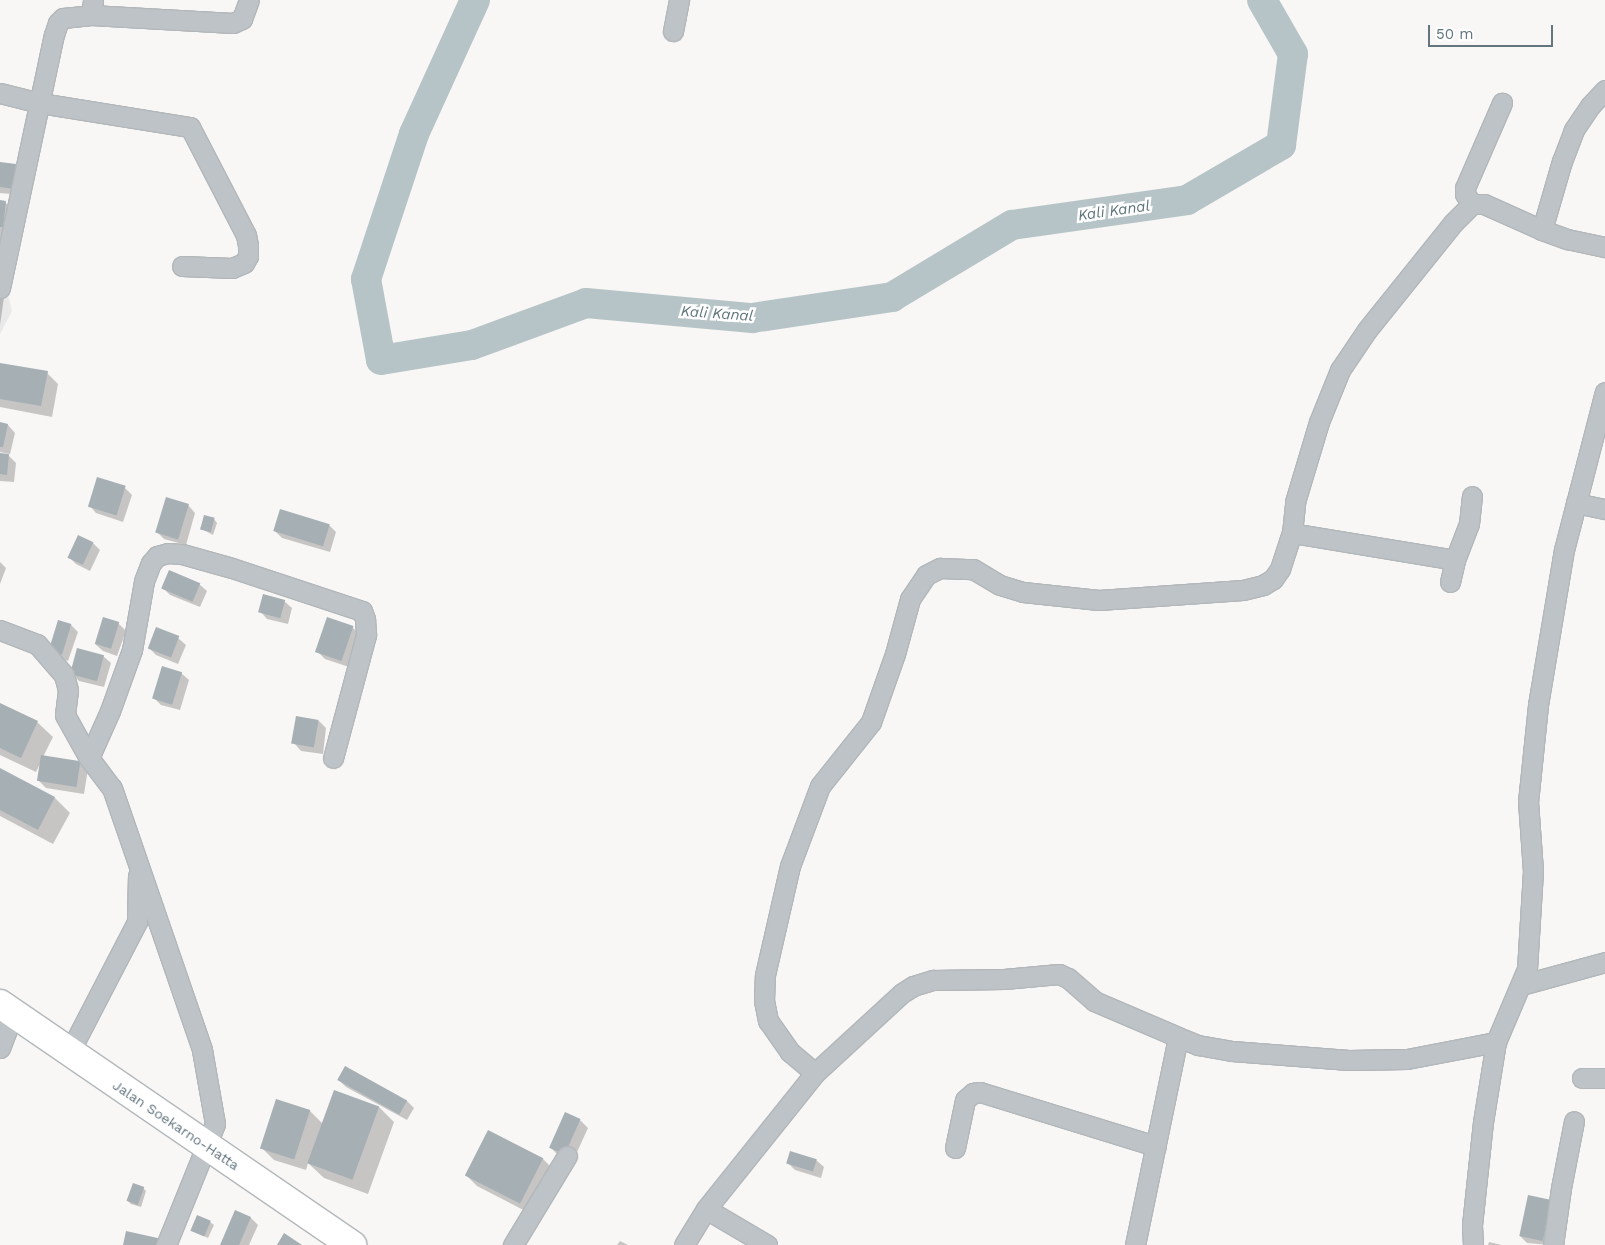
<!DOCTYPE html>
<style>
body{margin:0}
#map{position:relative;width:1605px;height:1245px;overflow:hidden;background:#f8f7f5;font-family:"Work Sans",sans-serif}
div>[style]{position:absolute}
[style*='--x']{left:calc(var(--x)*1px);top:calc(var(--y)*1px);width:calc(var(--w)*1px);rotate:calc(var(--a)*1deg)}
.built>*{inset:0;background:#e8e9e8}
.shadow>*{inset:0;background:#0003}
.river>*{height:30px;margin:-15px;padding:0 15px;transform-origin:15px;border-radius:15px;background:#b6c4c7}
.building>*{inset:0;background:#a5afb4;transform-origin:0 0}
.roads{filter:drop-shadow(1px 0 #b2b7ba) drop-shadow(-1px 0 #b2b7ba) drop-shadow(0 1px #b2b7ba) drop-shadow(0 -1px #b2b7ba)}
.street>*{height:19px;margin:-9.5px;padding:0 9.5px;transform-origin:9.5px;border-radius:9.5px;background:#bec3c7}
.highway>*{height:28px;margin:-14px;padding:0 14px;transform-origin:14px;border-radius:14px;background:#fff}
span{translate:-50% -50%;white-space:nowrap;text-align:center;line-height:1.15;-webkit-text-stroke:5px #fff;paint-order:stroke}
.street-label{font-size:14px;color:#63757f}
.water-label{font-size:15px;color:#5e757a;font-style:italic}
.scale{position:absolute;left:1428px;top:25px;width:125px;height:22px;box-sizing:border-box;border:2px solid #63757f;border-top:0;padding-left:6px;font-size:15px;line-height:18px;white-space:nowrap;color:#63757f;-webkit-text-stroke:4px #fff;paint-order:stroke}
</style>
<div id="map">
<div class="built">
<i style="clip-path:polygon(0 274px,3px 275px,12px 311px,0 334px)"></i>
</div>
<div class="shadow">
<i style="clip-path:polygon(0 163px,16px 165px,23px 172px,21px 195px,0 193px)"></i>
<i style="clip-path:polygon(0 202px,5px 202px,17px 214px,14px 238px,0 237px)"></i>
<i style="clip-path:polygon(0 292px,4px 297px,0 325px)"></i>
<i style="clip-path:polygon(0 364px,47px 373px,58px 384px,52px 417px,0 407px)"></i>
<i style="clip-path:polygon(0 424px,8px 425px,15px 433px,10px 454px,0 452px)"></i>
<i style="clip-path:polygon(0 455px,8px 455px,16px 463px,14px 482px,0 481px)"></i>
<i style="clip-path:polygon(125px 488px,132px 495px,123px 522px,96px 513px,89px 505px)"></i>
<i style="clip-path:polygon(188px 505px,195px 513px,186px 545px,164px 539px,157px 532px)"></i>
<i style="clip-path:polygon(214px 519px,217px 523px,213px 535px,200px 528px)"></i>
<i style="clip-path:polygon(329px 525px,336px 532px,330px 552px,282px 538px,275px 531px)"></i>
<i style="clip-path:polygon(78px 536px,93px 543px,100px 550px,90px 571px,76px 564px,69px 557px)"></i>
<i style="clip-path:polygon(0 562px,6px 568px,0 584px)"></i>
<i style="clip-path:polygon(199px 584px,207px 591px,200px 607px,170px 595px,162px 587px)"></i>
<i style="clip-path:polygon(284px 601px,292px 608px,288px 624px,267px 619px,260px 611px)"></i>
<i style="clip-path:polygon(118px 623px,126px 631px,117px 656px,103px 651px,95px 644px)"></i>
<i style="clip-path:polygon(71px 625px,78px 632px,68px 661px,56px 657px)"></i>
<i style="clip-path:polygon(352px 627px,359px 634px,349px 667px,325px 659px,317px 651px)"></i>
<i style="clip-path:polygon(178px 638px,186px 645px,178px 664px,156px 655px,149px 648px)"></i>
<i style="clip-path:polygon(103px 656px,111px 663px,104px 687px,79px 681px,72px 673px)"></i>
<i style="clip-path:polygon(181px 673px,189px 680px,180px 710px,161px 705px,154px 698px)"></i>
<i style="clip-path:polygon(0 704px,37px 722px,53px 737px,43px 757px,81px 762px,88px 769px,84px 794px,46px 788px,39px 781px,41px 762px,36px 772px,0 755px)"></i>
<i style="clip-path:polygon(319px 721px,326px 728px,323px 754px,301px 751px,294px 743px)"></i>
<i style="clip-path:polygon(0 769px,55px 798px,70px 813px,53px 844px,0 816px)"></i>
<i style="clip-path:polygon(339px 1080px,407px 1101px,414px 1108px,407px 1120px,346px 1087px)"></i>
<i style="clip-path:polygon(277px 1101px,310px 1111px,323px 1124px,379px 1107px,394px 1122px,368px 1194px,324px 1178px,308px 1163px,306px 1170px,274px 1160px,262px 1148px)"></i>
<i style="clip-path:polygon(565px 1114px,581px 1121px,588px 1128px,573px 1161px,557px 1154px,550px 1147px)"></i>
<i style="clip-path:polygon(543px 1159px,554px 1170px,531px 1214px,477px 1186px,466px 1175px)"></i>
<i style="clip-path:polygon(816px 1160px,824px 1167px,821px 1178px,795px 1170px,788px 1163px)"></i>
<i style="clip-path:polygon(143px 1188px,146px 1191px,141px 1207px,131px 1204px,128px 1201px)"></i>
<i style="clip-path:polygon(1550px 1201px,1550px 1245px,1527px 1243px,1520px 1236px)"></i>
<i style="clip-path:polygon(236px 1212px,251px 1218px,258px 1225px,249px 1245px,221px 1245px)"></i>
<i style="clip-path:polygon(210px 1222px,214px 1225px,208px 1238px,192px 1230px)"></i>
<i style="clip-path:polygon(620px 1241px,628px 1245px,617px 1245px)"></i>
<i style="clip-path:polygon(1489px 1242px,1502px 1245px,1488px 1245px)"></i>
</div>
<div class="river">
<i style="--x:475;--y:0;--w:147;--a:114.5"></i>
<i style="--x:414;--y:134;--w:153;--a:108.3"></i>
<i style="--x:366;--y:279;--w:82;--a:79.5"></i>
<i style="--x:381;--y:360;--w:92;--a:-9.4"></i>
<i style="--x:472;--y:345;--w:121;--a:-20.2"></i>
<i style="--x:586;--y:303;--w:167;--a:5.2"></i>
<i style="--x:752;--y:318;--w:142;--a:-8.5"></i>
<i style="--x:892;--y:297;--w:140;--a:-31"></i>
<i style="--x:1012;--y:225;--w:177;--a:-8.1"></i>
<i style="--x:1187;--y:200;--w:109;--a:-30.3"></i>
<i style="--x:1281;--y:145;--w:92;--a:-82.5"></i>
<i style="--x:1293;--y:54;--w:62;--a:-119.9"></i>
</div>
<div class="building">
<i style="clip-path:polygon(0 162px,16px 164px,14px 189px,0 187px)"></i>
<i style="clip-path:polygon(0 200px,6px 201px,3px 227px,0 227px)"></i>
<i style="clip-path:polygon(0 363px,48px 371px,41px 406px,0 399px)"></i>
<i style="clip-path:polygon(0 422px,8px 424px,3px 447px,0 447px)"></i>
<i style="clip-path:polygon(0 453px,9px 454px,7px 475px,0 474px)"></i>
<i style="left:97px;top:477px;width:30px;height:31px;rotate:17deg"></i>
<i style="left:166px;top:497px;width:24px;height:37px;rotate:17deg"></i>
<i style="left:280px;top:509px;width:52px;height:23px;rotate:17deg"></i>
<i style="left:204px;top:515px;width:11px;height:15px;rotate:15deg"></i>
<i style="left:78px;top:535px;width:17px;height:25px;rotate:25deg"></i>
<i style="left:169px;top:570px;width:34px;height:20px;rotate:23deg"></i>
<i style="left:263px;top:594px;width:23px;height:19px;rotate:15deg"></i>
<i style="left:103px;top:617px;width:17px;height:28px;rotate:17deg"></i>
<i style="left:327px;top:617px;width:28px;height:37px;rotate:19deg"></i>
<i style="left:58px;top:620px;width:14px;height:32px;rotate:17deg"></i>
<i style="left:156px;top:627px;width:25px;height:23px;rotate:21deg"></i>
<i style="left:77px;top:648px;width:28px;height:27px;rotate:15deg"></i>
<i style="left:162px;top:666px;width:21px;height:34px;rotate:17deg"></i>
<i style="clip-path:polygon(0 703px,38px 721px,21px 758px,0 748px)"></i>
<i style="left:296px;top:716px;width:23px;height:28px;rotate:10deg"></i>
<i style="left:41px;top:755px;width:40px;height:26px;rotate:9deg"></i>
<i style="clip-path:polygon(0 768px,55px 797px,38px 830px,0 810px)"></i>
<i style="left:345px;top:1066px;width:71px;height:16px;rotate:29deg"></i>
<i style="left:334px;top:1090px;width:48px;height:78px;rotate:20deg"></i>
<i style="left:276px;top:1099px;width:36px;height:52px;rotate:18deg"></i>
<i style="left:565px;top:1112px;width:17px;height:39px;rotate:24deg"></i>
<i style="left:488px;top:1130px;width:62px;height:51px;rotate:27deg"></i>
<i style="left:790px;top:1151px;width:28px;height:13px;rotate:17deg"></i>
<i style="left:133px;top:1183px;width:12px;height:19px;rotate:20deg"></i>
<i style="left:1528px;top:1195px;width:24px;height:42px;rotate:12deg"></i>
<i style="clip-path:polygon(235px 1210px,251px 1217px,239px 1245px,220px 1245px)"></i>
<i style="left:197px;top:1215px;width:15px;height:17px;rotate:23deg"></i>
<i style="clip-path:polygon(126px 1231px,162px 1239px,161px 1245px,123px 1245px)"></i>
<i style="clip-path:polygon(284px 1233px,302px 1245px,277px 1245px)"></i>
</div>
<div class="roads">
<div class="street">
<i style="--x:91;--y:15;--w:142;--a:3.2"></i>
<i style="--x:233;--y:23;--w:10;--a:-24"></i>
<i style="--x:242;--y:19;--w:20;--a:-70"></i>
<i style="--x:673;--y:31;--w:32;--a:-79"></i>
<i style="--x:1605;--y:90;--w:22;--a:133"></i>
<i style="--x:1590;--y:106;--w:29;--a:124"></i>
<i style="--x:1574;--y:130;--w:33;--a:111"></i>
<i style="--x:1562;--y:161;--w:72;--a:106.2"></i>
<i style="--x:1542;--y:230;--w:27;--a:20"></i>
<i style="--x:1567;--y:239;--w:39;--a:12"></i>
<i style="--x:0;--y:93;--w:41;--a:14"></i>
<i style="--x:40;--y:103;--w:152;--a:9.1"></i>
<i style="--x:190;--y:127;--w:122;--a:62.6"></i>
<i style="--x:246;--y:235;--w:10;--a:79"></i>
<i style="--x:248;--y:245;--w:11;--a:90"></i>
<i style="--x:248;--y:256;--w:8;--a:120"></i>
<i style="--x:244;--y:263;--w:13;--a:157"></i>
<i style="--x:232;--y:268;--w:50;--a:-177.7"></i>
<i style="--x:1472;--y:204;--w:12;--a:-125"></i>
<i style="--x:1465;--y:194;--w:6;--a:-90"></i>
<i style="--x:1465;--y:188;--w:93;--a:-66.5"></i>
<i style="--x:0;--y:288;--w:259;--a:-78"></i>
<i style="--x:54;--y:35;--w:13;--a:-72"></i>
<i style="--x:58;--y:23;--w:7;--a:-45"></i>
<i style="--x:63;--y:18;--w:28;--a:-6"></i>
<i style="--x:91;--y:15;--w:15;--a:-82"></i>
<i style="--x:1576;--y:503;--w:30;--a:12"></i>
<i style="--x:1292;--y:533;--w:165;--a:9.4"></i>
<i style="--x:1450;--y:582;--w:23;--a:-77"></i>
<i style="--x:1455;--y:560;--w:39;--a:-69"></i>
<i style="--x:1469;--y:524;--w:28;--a:-84"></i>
<i style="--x:0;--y:630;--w:40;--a:21"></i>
<i style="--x:37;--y:644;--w:41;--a:48.9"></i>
<i style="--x:64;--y:675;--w:16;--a:75"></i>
<i style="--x:68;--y:690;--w:25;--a:97"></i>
<i style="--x:65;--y:715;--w:49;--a:60.8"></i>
<i style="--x:89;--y:758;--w:38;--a:53"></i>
<i style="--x:112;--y:788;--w:277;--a:71"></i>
<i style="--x:202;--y:1050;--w:75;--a:80"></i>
<i style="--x:215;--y:1124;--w:131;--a:112"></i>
<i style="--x:89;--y:758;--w:51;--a:-65.9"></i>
<i style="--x:110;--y:711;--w:65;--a:-70.2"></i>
<i style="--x:132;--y:650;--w:70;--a:-80.1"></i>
<i style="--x:144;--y:581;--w:19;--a:-69"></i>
<i style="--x:151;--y:563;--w:9;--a:-49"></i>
<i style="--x:157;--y:556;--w:11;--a:-15"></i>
<i style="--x:168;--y:553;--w:14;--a:4"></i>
<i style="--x:182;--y:554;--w:52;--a:15.6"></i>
<i style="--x:232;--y:568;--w:137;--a:18.3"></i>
<i style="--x:362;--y:611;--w:9;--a:69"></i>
<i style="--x:365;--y:619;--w:16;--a:86"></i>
<i style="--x:366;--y:635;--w:127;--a:105"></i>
<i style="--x:1521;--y:985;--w:87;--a:-15.3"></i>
<i style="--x:0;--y:1048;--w:36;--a:-69"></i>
<i style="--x:69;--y:1053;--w:148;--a:-62.6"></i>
<i style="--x:137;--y:922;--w:46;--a:-88.8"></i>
<i style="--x:815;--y:1073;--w:118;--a:-42.6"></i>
<i style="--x:902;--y:993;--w:13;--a:-32"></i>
<i style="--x:913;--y:986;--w:21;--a:-17"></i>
<i style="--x:933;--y:980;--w:71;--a:-0.8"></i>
<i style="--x:1004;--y:979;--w:55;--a:-5.2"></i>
<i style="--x:1059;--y:974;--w:10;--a:24"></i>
<i style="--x:1068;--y:978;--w:35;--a:41"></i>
<i style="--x:1094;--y:1001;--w:91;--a:23.2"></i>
<i style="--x:1582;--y:1078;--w:23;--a:0"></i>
<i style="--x:955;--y:1148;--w:49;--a:-78.2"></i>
<i style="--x:965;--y:1100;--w:11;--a:-41"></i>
<i style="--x:973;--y:1093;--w:7;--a:-8"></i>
<i style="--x:980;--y:1092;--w:184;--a:17.1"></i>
<i style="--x:706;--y:1209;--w:71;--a:30.5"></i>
<i style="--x:513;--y:1245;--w:104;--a:-58.8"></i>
<i style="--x:684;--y:1245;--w:42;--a:-58.6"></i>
<i style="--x:706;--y:1209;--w:174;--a:-51.3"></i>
<i style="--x:815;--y:1073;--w:33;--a:-140"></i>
<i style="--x:790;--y:1052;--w:38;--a:-125"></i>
<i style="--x:768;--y:1021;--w:20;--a:-101"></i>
<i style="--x:764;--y:1001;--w:26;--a:-88"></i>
<i style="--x:765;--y:975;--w:112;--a:-77.1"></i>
<i style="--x:790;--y:866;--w:85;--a:-69.4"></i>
<i style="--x:820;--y:786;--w:82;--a:-51.4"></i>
<i style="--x:871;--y:722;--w:72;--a:-70.6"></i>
<i style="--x:895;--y:654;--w:57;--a:-74.7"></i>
<i style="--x:910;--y:599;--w:29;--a:-56"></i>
<i style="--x:926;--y:575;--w:16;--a:-27"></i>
<i style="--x:940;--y:568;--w:33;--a:2"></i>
<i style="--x:973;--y:569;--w:31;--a:31"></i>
<i style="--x:1000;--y:585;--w:24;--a:17"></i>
<i style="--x:1023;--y:592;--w:76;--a:6"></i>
<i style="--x:1099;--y:600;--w:144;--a:-4"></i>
<i style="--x:1243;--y:590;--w:21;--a:-14"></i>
<i style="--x:1263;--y:585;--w:12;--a:-31"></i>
<i style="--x:1273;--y:579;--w:12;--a:-55"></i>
<i style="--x:1280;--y:569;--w:38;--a:-72"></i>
<i style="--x:1292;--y:533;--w:31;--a:-84"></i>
<i style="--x:1295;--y:502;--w:84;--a:-73.3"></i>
<i style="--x:1319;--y:422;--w:56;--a:-68"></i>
<i style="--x:1340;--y:370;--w:48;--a:-56"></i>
<i style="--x:1367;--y:330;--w:137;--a:-51.2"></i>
<i style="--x:1453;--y:223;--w:27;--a:-45"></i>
<i style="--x:1472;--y:204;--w:12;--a:0"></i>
<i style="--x:1484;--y:204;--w:64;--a:24.1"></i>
<i style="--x:1135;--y:1245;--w:212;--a:-78.3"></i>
<i style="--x:1178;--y:1037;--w:22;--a:22"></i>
<i style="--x:1198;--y:1045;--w:35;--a:10"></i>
<i style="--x:1232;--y:1051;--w:117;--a:4.4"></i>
<i style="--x:1349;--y:1060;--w:58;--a:-1"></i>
<i style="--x:1407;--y:1059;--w:91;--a:-10.8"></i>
<i style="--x:1473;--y:1245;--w:20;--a:-93"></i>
<i style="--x:1472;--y:1225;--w:104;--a:-83.9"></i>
<i style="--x:1483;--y:1122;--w:81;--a:-80.8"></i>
<i style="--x:1496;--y:1042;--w:79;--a:-67"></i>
<i style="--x:1527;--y:969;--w:98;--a:-86.5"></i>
<i style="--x:1533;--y:871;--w:69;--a:-94.1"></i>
<i style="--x:1528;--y:802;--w:98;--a:-84.1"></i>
<i style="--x:1538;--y:705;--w:157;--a:-80.5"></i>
<i style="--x:1564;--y:550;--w:163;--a:-75.5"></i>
<i style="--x:1553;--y:1245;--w:58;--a:-82"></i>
<i style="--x:1561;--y:1188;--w:68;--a:-79"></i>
</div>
<div class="highway">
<i style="--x:0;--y:1004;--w:427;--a:34.4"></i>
</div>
</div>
<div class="street-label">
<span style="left:176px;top:1125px;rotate:34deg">Jalan Soekarno-Hatta</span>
</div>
<div class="water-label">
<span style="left:1114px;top:211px;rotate:-8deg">Kali Kanal</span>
<span style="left:717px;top:314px;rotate:4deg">Kali Kanal</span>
</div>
<div class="scale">50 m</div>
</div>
